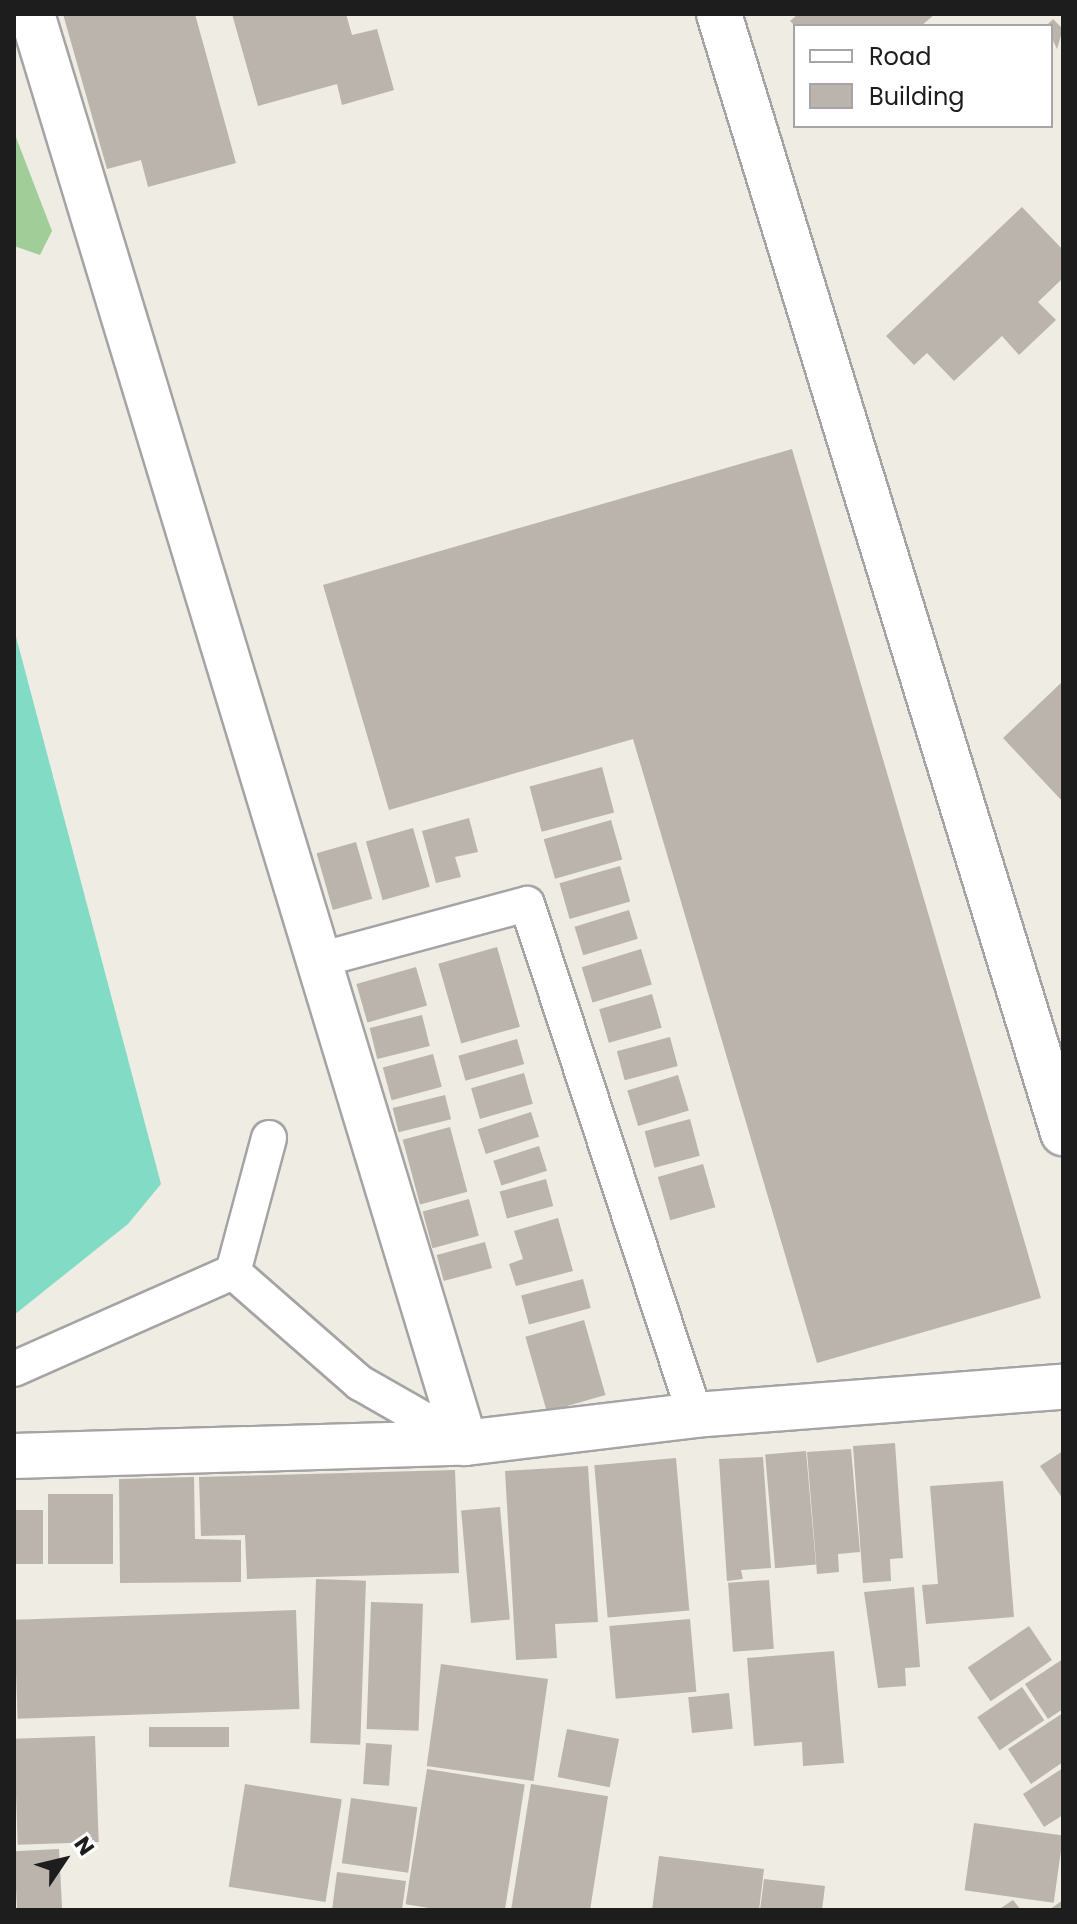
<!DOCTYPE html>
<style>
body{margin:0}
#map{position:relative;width:1077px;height:1924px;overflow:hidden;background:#eeece3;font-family:Poppins,sans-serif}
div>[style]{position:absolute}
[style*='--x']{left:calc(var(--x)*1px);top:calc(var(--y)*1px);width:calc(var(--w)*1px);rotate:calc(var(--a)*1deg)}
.forest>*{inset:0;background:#a1cd98}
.pitch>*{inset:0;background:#82dcc5}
.building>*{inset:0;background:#bab4ac;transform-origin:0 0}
.roads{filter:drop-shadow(2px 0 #a4a4a4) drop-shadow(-2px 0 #a4a4a4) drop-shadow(0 2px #a4a4a4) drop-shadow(0 -2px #a4a4a4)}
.service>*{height:34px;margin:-17px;padding:0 17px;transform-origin:17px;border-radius:17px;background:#fff}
.minor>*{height:44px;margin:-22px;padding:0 22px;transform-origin:22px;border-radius:22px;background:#fff}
span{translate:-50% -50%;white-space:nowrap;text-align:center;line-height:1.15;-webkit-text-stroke:7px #fff;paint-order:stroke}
.frame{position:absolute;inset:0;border:16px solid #1d1d1d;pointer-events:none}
.legend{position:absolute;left:793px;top:24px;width:260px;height:104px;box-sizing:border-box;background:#fff;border:2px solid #a5a5a5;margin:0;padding:10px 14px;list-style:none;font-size:24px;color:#1d1d1d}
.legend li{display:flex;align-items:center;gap:16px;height:40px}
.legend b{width:40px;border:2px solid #a5a5a5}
.north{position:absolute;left:24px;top:1820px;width:80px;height:80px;-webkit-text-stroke:6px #fff;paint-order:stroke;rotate:55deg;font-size:22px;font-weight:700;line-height:32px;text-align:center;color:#1d1d1d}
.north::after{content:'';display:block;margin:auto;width:28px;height:36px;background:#1d1d1d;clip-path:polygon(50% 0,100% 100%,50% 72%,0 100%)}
</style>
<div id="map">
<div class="forest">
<i style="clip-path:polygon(14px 132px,52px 231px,40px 255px,14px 246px)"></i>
</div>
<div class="pitch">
<i style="clip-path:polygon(14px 629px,161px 1184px,128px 1224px,14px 1315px)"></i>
</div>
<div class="building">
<i style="clip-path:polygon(63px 14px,195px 14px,236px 163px,148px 187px,141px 160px,107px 169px)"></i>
<i style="clip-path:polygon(232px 14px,346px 14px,352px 35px,377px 29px,394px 90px,342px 105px,337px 84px,258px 106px)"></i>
<i style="clip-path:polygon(798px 14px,935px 14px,921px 26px,795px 26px,790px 21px)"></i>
<i style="clip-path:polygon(1053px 19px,1063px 29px,1057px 49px,1046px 26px)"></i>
<i style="clip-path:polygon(1022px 207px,1063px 250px,1063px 278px,1038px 302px,1056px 320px,1019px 355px,1002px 336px,954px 381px,927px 353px,914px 365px,886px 336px)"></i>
<i style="clip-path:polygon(792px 449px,1041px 1298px,817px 1363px,633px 739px,389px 810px,323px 585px)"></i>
<i style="clip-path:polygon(1063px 681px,1063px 802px,1003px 738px)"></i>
<i style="left:602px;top:767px;width:47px;height:75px;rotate:75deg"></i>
<i style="clip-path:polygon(469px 818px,478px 852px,455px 857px,461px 877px,436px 883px,422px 831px)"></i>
<i style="left:611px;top:820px;width:41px;height:70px;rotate:74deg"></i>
<i style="left:413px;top:828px;width:61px;height:49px;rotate:74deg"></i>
<i style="left:356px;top:842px;width:59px;height:41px;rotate:74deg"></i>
<i style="left:620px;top:866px;width:37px;height:63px;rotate:74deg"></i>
<i style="left:629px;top:910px;width:30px;height:57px;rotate:73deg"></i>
<i style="left:497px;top:947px;width:83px;height:61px;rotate:74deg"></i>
<i style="left:641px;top:949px;width:37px;height:62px;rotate:73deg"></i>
<i style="left:416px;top:967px;width:40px;height:62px;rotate:74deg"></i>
<i style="left:652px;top:994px;width:35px;height:55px;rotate:74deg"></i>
<i style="left:422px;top:1015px;width:32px;height:54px;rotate:76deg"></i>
<i style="left:670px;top:1037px;width:30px;height:55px;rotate:75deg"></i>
<i style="left:517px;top:1039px;width:26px;height:61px;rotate:74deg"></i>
<i style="left:433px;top:1054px;width:34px;height:52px;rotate:75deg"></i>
<i style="left:524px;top:1073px;width:32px;height:55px;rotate:74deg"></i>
<i style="left:678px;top:1075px;width:37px;height:53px;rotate:73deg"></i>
<i style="left:445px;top:1095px;width:25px;height:54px;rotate:76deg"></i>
<i style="left:531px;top:1112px;width:26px;height:56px;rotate:72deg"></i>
<i style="left:690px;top:1119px;width:38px;height:47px;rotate:75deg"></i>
<i style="left:450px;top:1127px;width:67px;height:49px;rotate:75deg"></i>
<i style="left:539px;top:1146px;width:26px;height:48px;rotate:72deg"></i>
<i style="left:703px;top:1164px;width:45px;height:47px;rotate:74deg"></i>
<i style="left:546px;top:1179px;width:28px;height:48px;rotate:75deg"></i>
<i style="left:469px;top:1199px;width:38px;height:48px;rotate:75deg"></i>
<i style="clip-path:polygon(558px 1218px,573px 1271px,516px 1286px,509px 1264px,523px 1259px,514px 1231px)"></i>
<i style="left:485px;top:1242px;width:27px;height:50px;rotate:75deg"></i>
<i style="left:583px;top:1279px;width:30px;height:64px;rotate:75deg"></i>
<i style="left:584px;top:1320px;width:78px;height:61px;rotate:74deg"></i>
<i style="clip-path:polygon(895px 1443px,903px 1558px,890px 1559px,891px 1581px,863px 1583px,853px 1446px)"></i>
<i style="clip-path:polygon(851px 1449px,860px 1552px,838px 1554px,839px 1572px,817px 1574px,807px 1452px)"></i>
<i style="left:806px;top:1451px;width:114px;height:41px;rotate:85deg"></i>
<i style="clip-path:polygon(1063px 1451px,1063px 1499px,1040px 1466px)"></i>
<i style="clip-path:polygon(763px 1457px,771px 1568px,741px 1570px,743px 1579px,727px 1581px,719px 1459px)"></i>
<i style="left:676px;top:1458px;width:153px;height:82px;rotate:85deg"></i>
<i style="clip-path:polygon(588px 1466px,598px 1622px,555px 1624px,557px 1658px,516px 1660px,505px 1471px)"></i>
<i style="clip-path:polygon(455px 1470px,459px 1573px,247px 1579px,245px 1535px,201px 1536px,199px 1477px)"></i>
<i style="clip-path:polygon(194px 1477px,195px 1539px,241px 1540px,241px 1582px,120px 1583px,119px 1479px)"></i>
<i style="clip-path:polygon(1003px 1481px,1014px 1617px,926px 1624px,922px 1585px,938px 1584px,930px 1486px)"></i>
<i style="left:48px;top:1494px;width:65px;height:70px"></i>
<i style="left:500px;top:1507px;width:113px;height:39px;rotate:85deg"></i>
<i style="left:14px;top:1510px;width:29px;height:54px"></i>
<i style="left:316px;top:1579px;width:50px;height:164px;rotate:2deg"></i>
<i style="left:769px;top:1580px;width:69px;height:41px;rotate:86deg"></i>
<i style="clip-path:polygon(914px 1587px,920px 1667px,905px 1668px,906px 1686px,878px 1688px,864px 1592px)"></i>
<i style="left:371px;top:1602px;width:52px;height:127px;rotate:2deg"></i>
<i style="left:296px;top:1610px;width:99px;height:282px;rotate:88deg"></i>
<i style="left:690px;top:1619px;width:73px;height:81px;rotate:85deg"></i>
<i style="left:1029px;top:1626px;width:41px;height:74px;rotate:56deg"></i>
<i style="clip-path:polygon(834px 1651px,844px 1763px,803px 1766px,802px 1742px,754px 1746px,747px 1658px)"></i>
<i style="clip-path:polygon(1063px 1659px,1063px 1709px,1048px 1719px,1025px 1684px)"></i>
<i style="left:441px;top:1664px;width:108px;height:103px;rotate:8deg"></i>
<i style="left:1022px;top:1687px;width:40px;height:54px;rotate:56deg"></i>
<i style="left:729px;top:1693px;width:36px;height:41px;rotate:84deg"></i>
<i style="clip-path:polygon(1063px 1713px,1063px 1762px,1031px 1784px,1008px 1749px)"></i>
<i style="left:229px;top:1727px;width:20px;height:80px;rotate:90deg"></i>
<i style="left:567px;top:1729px;width:53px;height:49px;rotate:11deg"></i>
<i style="left:95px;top:1736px;width:106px;height:81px;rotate:88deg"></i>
<i style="left:366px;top:1743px;width:26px;height:41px;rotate:4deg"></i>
<i style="clip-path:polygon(1063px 1768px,1063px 1815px,1044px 1827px,1023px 1794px)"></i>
<i style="left:427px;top:1769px;width:99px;height:137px;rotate:9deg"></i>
<i style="left:245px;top:1784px;width:98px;height:104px;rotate:9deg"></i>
<i style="left:531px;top:1784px;width:78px;height:128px;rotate:9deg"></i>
<i style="left:351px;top:1798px;width:67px;height:66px;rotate:8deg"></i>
<i style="left:974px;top:1823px;width:90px;height:68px;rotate:8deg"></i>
<i style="left:59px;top:1849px;width:61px;height:45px;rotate:87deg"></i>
<i style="clip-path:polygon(659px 1856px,764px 1869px,759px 1910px,652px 1910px)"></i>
<i style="clip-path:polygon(337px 1872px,406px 1881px,402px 1910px,332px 1910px)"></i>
<i style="clip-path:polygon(764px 1879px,825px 1886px,822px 1910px,760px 1910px)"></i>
<i style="clip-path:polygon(1013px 1900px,1021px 1910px,998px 1910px)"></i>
<i style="clip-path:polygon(1063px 1900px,1063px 1910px,1049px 1910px)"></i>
</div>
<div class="roads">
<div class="service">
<i style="--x:319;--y:960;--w:215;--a:-15.1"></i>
<i style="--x:527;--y:904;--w:538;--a:71.8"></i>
<i style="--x:269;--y:1138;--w:139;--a:105"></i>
<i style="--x:233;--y:1272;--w:169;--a:41.2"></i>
<i style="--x:360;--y:1383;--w:121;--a:29.7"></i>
<i style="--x:14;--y:1369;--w:240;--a:-23.9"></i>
</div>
<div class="minor">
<i style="--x:32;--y:14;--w:1493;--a:73.14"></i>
<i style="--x:719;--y:14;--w:1171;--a:72.91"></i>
<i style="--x:14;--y:1456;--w:451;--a:-1.7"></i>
<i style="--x:465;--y:1443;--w:232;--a:-6.9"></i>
<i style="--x:695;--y:1415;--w:369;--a:-4.4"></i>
</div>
</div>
<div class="frame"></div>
<ul class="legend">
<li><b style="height:10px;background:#fff"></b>Road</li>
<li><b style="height:22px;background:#bab4ac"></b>Building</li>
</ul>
<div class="north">N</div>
</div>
